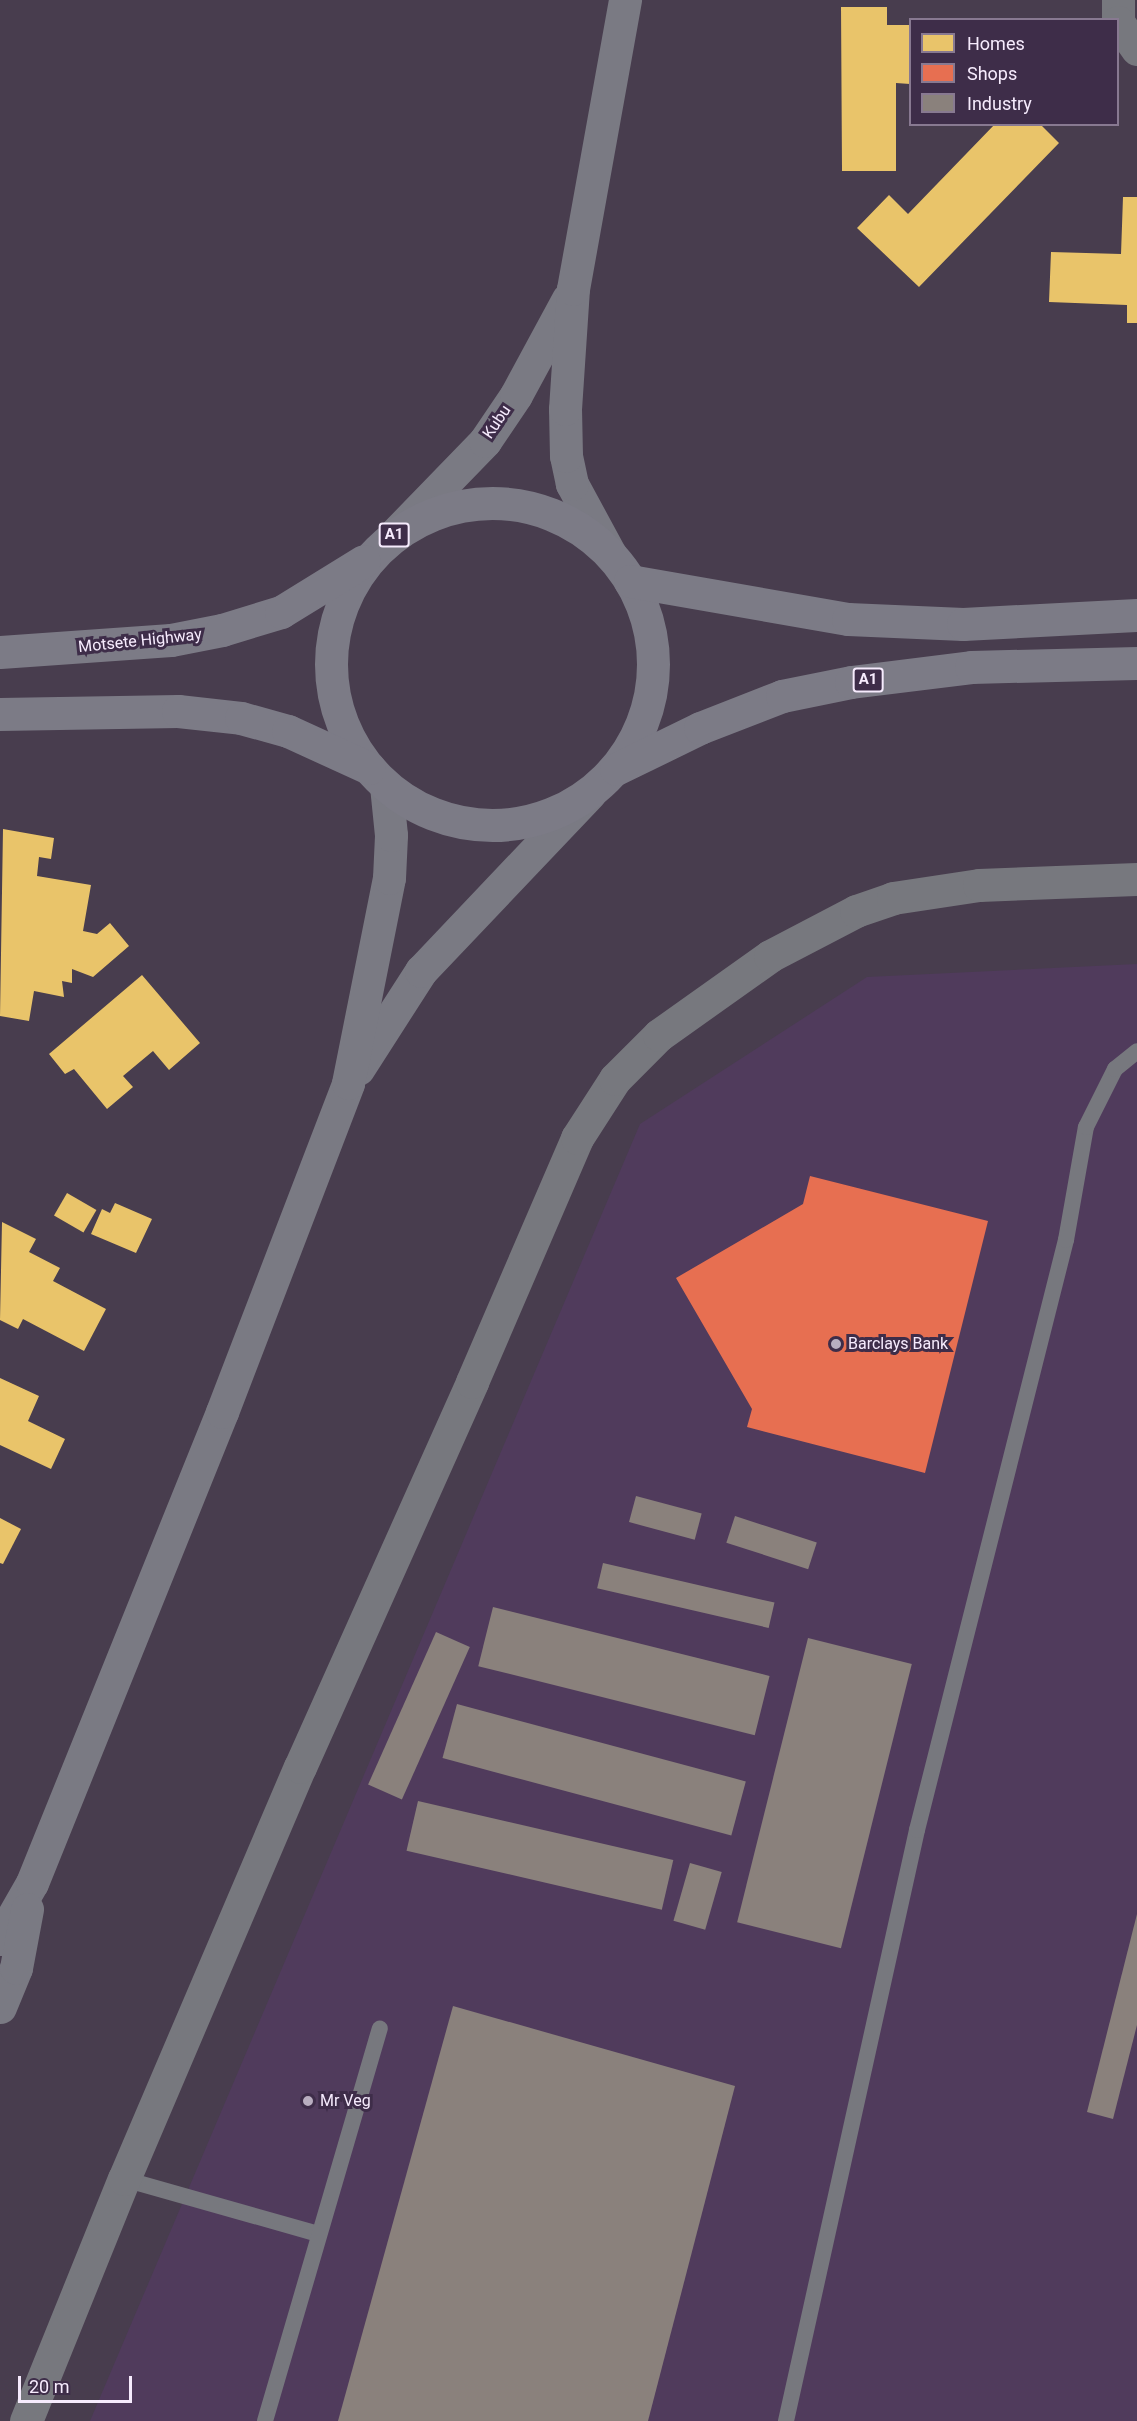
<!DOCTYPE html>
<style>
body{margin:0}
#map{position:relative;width:1137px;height:2421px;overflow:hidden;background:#483d4e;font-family:Roboto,sans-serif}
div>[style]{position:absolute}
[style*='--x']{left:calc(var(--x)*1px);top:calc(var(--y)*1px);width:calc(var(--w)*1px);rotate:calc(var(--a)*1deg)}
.built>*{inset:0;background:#503b5c}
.homes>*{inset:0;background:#e9c46a;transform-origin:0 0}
.shops>*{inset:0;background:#e76f51}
.industry>*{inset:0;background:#8a817c;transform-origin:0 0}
.service>*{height:16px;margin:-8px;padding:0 8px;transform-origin:8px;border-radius:8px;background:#77787e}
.minor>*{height:33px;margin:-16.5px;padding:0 16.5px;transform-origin:16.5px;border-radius:16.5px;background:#77787e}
.secondary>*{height:33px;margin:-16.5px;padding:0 16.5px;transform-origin:16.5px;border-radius:16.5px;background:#7a7a83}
.trunk>*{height:33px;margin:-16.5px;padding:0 16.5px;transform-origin:16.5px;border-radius:16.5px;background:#7c7b86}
.trunk>.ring{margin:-16.5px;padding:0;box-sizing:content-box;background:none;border:33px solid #7c7b86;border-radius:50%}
.dots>*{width:16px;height:16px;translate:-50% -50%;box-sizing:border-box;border:3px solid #3e2d49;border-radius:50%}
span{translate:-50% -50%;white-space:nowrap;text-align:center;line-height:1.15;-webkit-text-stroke:6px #3e2d49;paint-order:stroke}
.shield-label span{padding:2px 4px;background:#3e2d49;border:2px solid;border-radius:4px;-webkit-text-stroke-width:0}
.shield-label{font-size:15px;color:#f6ebfd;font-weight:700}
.street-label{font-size:16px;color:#f6ebfd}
.poi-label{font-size:16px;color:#f6ebfd}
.left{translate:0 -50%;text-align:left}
.legend{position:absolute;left:909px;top:18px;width:210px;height:108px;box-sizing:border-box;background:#3e2d49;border:2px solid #887991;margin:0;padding:8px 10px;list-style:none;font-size:18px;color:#f6ebfd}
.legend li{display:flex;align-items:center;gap:12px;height:30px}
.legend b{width:30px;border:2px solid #887991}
.scale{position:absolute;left:18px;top:2376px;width:114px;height:27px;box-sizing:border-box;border:3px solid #f6ebfd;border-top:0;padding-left:8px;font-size:18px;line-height:21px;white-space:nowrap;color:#f6ebfd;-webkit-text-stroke:4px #3e2d49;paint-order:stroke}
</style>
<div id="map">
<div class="built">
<i style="clip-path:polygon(1137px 964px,1137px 2421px,90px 2421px,640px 1124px,867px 977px)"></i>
</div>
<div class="homes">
<i style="clip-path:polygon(841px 7px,887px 7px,887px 25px,910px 25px,910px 84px,896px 83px,896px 171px,842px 171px)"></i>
<i style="clip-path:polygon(995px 124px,1040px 124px,1059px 143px,919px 287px,857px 228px,889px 195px,908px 214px)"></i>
<i style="clip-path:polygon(1123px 197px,1137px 197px,1137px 323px,1127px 323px,1127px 305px,1049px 302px,1051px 252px,1121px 254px)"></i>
<i style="clip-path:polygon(3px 829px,54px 838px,51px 859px,39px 857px,37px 876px,91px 885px,83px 931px,97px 934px,110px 923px,129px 946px,93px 977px,72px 969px,72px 983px,62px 981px,64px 997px,34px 991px,29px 1021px,0 1016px)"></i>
<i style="clip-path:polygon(142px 975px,200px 1043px,169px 1070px,153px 1051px,123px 1076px,133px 1087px,107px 1109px,74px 1069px,65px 1074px,49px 1054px)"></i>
<i style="left:67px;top:1193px;width:34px;height:26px;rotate:30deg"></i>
<i style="clip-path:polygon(115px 1203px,152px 1219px,136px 1253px,91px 1234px,102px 1209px,110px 1213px)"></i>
<i style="clip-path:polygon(2px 1222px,36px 1239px,29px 1252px,60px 1268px,53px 1281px,106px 1309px,84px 1351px,23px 1319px,18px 1329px,0 1320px)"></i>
<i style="clip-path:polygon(0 1378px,39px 1396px,28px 1421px,65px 1439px,51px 1469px,0 1445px)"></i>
<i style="clip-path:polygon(0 1518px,21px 1529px,3px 1564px,0 1563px)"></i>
</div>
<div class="shops">
<i style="clip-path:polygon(810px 1176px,988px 1221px,925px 1473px,747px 1427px,752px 1409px,676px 1278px,803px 1204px)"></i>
</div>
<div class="industry">
<i style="left:636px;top:1496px;width:68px;height:27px;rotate:15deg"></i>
<i style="left:735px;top:1516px;width:86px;height:28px;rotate:18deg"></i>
<i style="left:603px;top:1563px;width:176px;height:26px;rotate:13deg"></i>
<i style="left:493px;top:1607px;width:285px;height:61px;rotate:14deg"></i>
<i style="left:436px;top:1632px;width:37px;height:167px;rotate:24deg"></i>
<i style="left:808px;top:1638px;width:107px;height:293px;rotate:14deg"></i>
<i style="left:457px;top:1704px;width:299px;height:56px;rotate:15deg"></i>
<i style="left:418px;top:1801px;width:262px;height:51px;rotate:13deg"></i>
<i style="left:690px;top:1863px;width:33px;height:60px;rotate:16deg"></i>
<i style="clip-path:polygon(1137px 1914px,1137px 2025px,1113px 2119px,1087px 2112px)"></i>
<i style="clip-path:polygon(453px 2006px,735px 2086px,648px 2421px,338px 2421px)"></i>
</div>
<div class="service">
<i style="--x:124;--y:2179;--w:202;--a:15.8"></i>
<i style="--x:265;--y:2421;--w:409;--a:-73.7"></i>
<i style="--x:786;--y:2421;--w:605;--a:-77.5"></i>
<i style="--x:917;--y:1830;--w:609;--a:-75.83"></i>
<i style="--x:1066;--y:1240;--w:115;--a:-80"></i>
<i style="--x:1086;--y:1127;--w:65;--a:-63.4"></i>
<i style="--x:1115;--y:1069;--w:28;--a:-39"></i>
</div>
<div class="minor">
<i style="--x:1118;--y:0;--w:22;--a:90"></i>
<i style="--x:1118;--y:22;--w:33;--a:55"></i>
<i style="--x:26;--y:2421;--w:261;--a:-68"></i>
<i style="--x:124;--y:2179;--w:448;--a:-66.9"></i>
<i style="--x:300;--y:1767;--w:422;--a:-65.9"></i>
<i style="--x:472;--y:1382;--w:266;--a:-66.7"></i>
<i style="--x:577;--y:1138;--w:70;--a:-57.2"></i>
<i style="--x:615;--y:1079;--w:62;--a:-45"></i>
<i style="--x:659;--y:1035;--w:136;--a:-35.4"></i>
<i style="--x:770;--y:956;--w:97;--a:-27.6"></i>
<i style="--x:856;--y:911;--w:39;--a:-19"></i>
<i style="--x:893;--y:898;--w:87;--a:-8.6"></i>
<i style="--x:979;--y:885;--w:158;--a:-2.2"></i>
</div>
<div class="secondary">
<i style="--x:394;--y:535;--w:131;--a:-45.9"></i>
<i style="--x:485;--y:441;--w:55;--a:-56"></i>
<i style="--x:516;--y:395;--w:109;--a:-61.6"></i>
<i style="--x:610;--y:554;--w:80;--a:-118.5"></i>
<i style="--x:572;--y:484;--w:29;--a:-102"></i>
<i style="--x:566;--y:456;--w:47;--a:-91.2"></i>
<i style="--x:565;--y:409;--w:120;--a:-86.2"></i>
<i style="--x:573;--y:289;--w:294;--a:-79.8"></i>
<i style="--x:358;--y:1069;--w:117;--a:-57.3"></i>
<i style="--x:421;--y:971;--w:245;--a:-46.5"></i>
<i style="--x:0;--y:1939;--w:64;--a:-60.3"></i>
<i style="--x:32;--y:1883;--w:508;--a:-68.03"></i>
<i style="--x:222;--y:1412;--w:352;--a:-69"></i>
<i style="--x:348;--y:1083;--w:209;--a:-78.7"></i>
<i style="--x:389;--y:878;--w:43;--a:-87.3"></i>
<i style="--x:391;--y:835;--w:49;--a:-95.8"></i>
<i style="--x:0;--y:2007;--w:42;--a:-67.7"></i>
<i style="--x:16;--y:1968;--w:60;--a:-79.4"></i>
</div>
<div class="trunk">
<i class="ring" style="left:331px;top:503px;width:289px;height:289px"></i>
<i style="--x:630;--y:581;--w:221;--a:9.9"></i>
<i style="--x:848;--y:619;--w:115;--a:2.5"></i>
<i style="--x:963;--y:624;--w:174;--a:-3"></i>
<i style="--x:0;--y:652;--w:171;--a:-4"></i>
<i style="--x:171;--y:640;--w:52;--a:-11.1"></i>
<i style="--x:222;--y:630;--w:62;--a:-17"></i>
<i style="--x:281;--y:612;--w:97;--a:-31.6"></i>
<i style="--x:0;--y:714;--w:178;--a:-1"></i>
<i style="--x:178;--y:711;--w:63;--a:6.3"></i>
<i style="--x:241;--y:718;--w:49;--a:15.5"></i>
<i style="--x:288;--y:731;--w:89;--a:24.6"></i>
<i style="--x:616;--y:769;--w:93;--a:-26"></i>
<i style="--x:700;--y:728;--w:88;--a:-21.3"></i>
<i style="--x:782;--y:696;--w:70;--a:-11.5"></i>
<i style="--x:851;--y:682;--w:121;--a:-7.1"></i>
<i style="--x:971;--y:667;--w:166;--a:-1.4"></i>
</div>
<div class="dots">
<i style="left:836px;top:1344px;background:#b9aec0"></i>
<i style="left:308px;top:2101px;background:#b9aec0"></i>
</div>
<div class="shield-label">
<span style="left:394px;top:535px">A1</span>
<span style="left:868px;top:680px">A1</span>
</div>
<div class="street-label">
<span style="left:497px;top:422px;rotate:-56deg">Kubu</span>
<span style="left:140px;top:641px;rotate:-6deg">Motsete Highway</span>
</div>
<div class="poi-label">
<span class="left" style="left:848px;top:1344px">Barclays Bank</span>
<span class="left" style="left:320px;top:2101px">Mr Veg</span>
</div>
<ul class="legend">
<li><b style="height:16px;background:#e9c46a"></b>Homes</li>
<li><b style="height:16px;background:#e76f51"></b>Shops</li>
<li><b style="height:16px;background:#8a817c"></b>Industry</li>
</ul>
<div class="scale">20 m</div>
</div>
